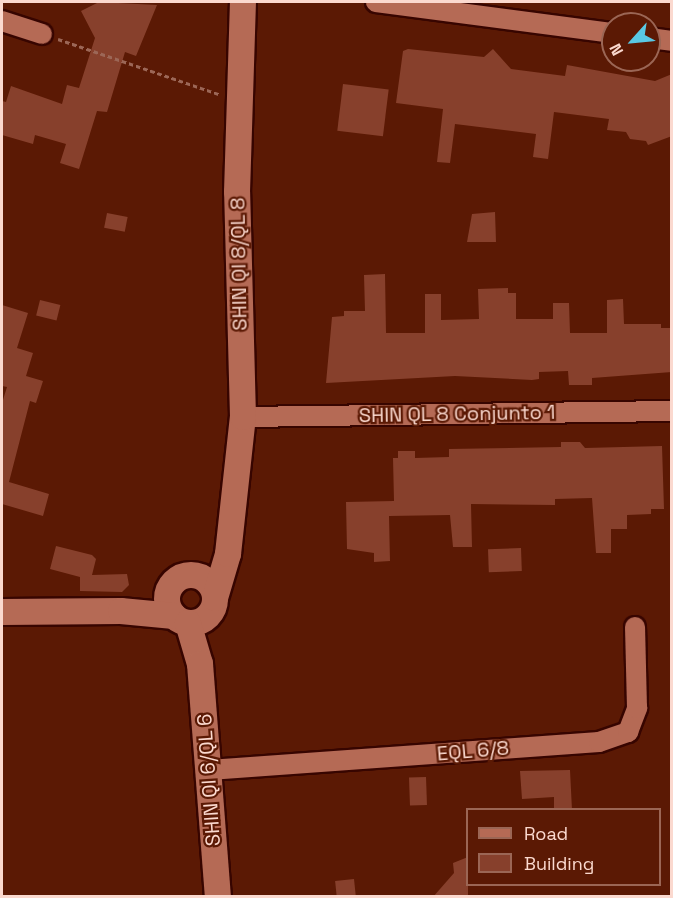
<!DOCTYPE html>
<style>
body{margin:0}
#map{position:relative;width:673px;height:898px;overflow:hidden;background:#5b1904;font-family:"Space Grotesk",sans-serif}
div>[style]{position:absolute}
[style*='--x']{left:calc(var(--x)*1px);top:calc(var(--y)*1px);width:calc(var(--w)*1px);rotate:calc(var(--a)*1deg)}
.building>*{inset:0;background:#87402c;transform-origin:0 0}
.path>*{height:3px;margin-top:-1.5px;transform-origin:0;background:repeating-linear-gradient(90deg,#9c6757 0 4.5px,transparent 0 7.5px)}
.roads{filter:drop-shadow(2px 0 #370500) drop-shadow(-2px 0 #370500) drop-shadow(0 2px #370500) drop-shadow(0 -2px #370500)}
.minor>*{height:20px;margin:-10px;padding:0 10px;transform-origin:10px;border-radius:10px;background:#b56a55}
.tertiary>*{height:26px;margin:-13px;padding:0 13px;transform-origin:13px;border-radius:13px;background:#b56a55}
.tertiary>.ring{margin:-13px;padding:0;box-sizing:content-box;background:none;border:26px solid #b56a55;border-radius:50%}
span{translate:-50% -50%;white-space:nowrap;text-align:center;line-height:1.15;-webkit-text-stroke:4.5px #5b1904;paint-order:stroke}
.street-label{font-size:20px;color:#fbd9cf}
.frame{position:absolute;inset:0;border:3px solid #fbd9cf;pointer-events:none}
.legend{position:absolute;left:466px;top:808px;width:195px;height:78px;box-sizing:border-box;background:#5b1904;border:2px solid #9b6655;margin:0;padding:8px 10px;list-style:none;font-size:18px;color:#fbd9cf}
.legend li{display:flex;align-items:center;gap:12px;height:30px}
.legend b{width:30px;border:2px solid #9b6655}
.north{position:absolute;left:601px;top:12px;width:60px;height:60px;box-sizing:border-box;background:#5b1904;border:2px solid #9b6655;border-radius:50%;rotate:243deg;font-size:16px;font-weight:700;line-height:24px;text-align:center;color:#fbd9cf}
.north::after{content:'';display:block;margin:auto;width:21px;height:27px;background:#59c8e4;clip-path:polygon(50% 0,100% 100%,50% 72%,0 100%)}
</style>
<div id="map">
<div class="building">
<i style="clip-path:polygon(99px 2px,157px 5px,136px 56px,125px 52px,107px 112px,97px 111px,79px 169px,60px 163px,66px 144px,35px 135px,33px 144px,2px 135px,2px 101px,6px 102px,11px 86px,62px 104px,67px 85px,79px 88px,95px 38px,81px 11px)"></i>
<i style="clip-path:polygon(408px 49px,484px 57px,493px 49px,511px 69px,565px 76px,567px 65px,655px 81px,672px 74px,672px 136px,648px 145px,646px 141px,630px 139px,626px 132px,607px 130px,609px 119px,554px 112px,548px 159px,533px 157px,536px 134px,455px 124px,450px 163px,437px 162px,443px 109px,396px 103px,403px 51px)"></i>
<i style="left:343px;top:84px;width:46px;height:47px;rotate:7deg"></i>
<i style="clip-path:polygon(495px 212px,496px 242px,467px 242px,472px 214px)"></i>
<i style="left:107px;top:213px;width:21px;height:15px;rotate:11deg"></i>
<i style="clip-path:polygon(385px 274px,386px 333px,425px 333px,425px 294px,441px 294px,441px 320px,479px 319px,478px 289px,508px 288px,508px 293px,516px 293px,516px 319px,553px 319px,553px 303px,569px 303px,570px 333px,607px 333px,607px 300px,623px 299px,624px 324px,661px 324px,661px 328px,672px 328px,672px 372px,592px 378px,592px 385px,569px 385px,568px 371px,539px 372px,539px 379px,532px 380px,455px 376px,326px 383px,332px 317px,344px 316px,344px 311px,365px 311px,364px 275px)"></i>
<i style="left:40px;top:300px;width:21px;height:16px;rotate:14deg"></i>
<i style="clip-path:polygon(2px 305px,28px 313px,17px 348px,33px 353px,26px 376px,43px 381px,36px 403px,30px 401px,9px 482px,49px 494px,43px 516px,2px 504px,2px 403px,7px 387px,2px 386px)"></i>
<i style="clip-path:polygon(561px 442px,580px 442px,585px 448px,662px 446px,664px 509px,651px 509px,651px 514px,627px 515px,627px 529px,611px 529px,611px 553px,596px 553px,592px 498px,555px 499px,555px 505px,471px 504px,472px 547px,453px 547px,450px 515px,389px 516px,390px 561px,374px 562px,374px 553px,347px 549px,346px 502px,394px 501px,393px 458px,398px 458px,398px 451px,415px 451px,415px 458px,449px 457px,449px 449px,561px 447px)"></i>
<i style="clip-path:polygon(56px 546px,92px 555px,96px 559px,92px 575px,127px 574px,129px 585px,122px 592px,80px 591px,80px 577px,50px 569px)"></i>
<i style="left:521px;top:548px;width:23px;height:33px;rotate:88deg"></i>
<i style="clip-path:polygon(570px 770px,572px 810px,554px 810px,554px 797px,522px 799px,520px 771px)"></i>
<i style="left:426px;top:777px;width:28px;height:17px;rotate:88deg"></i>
<i style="clip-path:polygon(468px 857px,468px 897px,433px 897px,454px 873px,453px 863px)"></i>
<i style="left:354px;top:879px;width:18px;height:19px;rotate:84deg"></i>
</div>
<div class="path">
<i style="--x:58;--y:39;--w:170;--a:18.9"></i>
</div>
<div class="roads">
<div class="minor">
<i style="--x:376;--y:2;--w:239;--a:7.5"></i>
<i style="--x:2;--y:21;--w:42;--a:18"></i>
<i style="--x:649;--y:38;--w:23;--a:7"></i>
<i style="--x:243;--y:417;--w:429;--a:-0.8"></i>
<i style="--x:209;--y:770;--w:391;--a:-4.1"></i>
<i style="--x:599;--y:742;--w:31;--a:-19"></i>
<i style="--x:628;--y:732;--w:26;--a:-69"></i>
<i style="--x:637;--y:708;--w:81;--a:-91.4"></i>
</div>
<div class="tertiary">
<i class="ring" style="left:167px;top:575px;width:22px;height:22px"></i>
<i style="--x:215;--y:598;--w:46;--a:-73.5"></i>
<i style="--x:228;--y:554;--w:138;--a:-83.8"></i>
<i style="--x:243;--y:417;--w:225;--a:-91.5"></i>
<i style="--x:237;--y:192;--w:190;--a:-88.2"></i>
<i style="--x:2;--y:612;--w:119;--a:-0.5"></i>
<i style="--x:121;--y:611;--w:53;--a:5.4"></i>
<i style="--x:188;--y:623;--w:43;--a:73.7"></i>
<i style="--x:200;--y:664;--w:233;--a:85.6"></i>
</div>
</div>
<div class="street-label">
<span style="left:239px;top:264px;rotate:-91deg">SHIN QI 8/QL 8</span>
<span style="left:457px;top:414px;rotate:-1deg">SHIN QL 8 Conjunto 1</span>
<span style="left:473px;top:751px;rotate:-5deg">EQL 6/8</span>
<span style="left:209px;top:780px;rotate:-94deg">SHIN QI 6/QL 6</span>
</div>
<div class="frame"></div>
<ul class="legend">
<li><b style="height:8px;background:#b56a55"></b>Road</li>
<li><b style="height:16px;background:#87402c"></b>Building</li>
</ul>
<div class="north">N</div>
</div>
